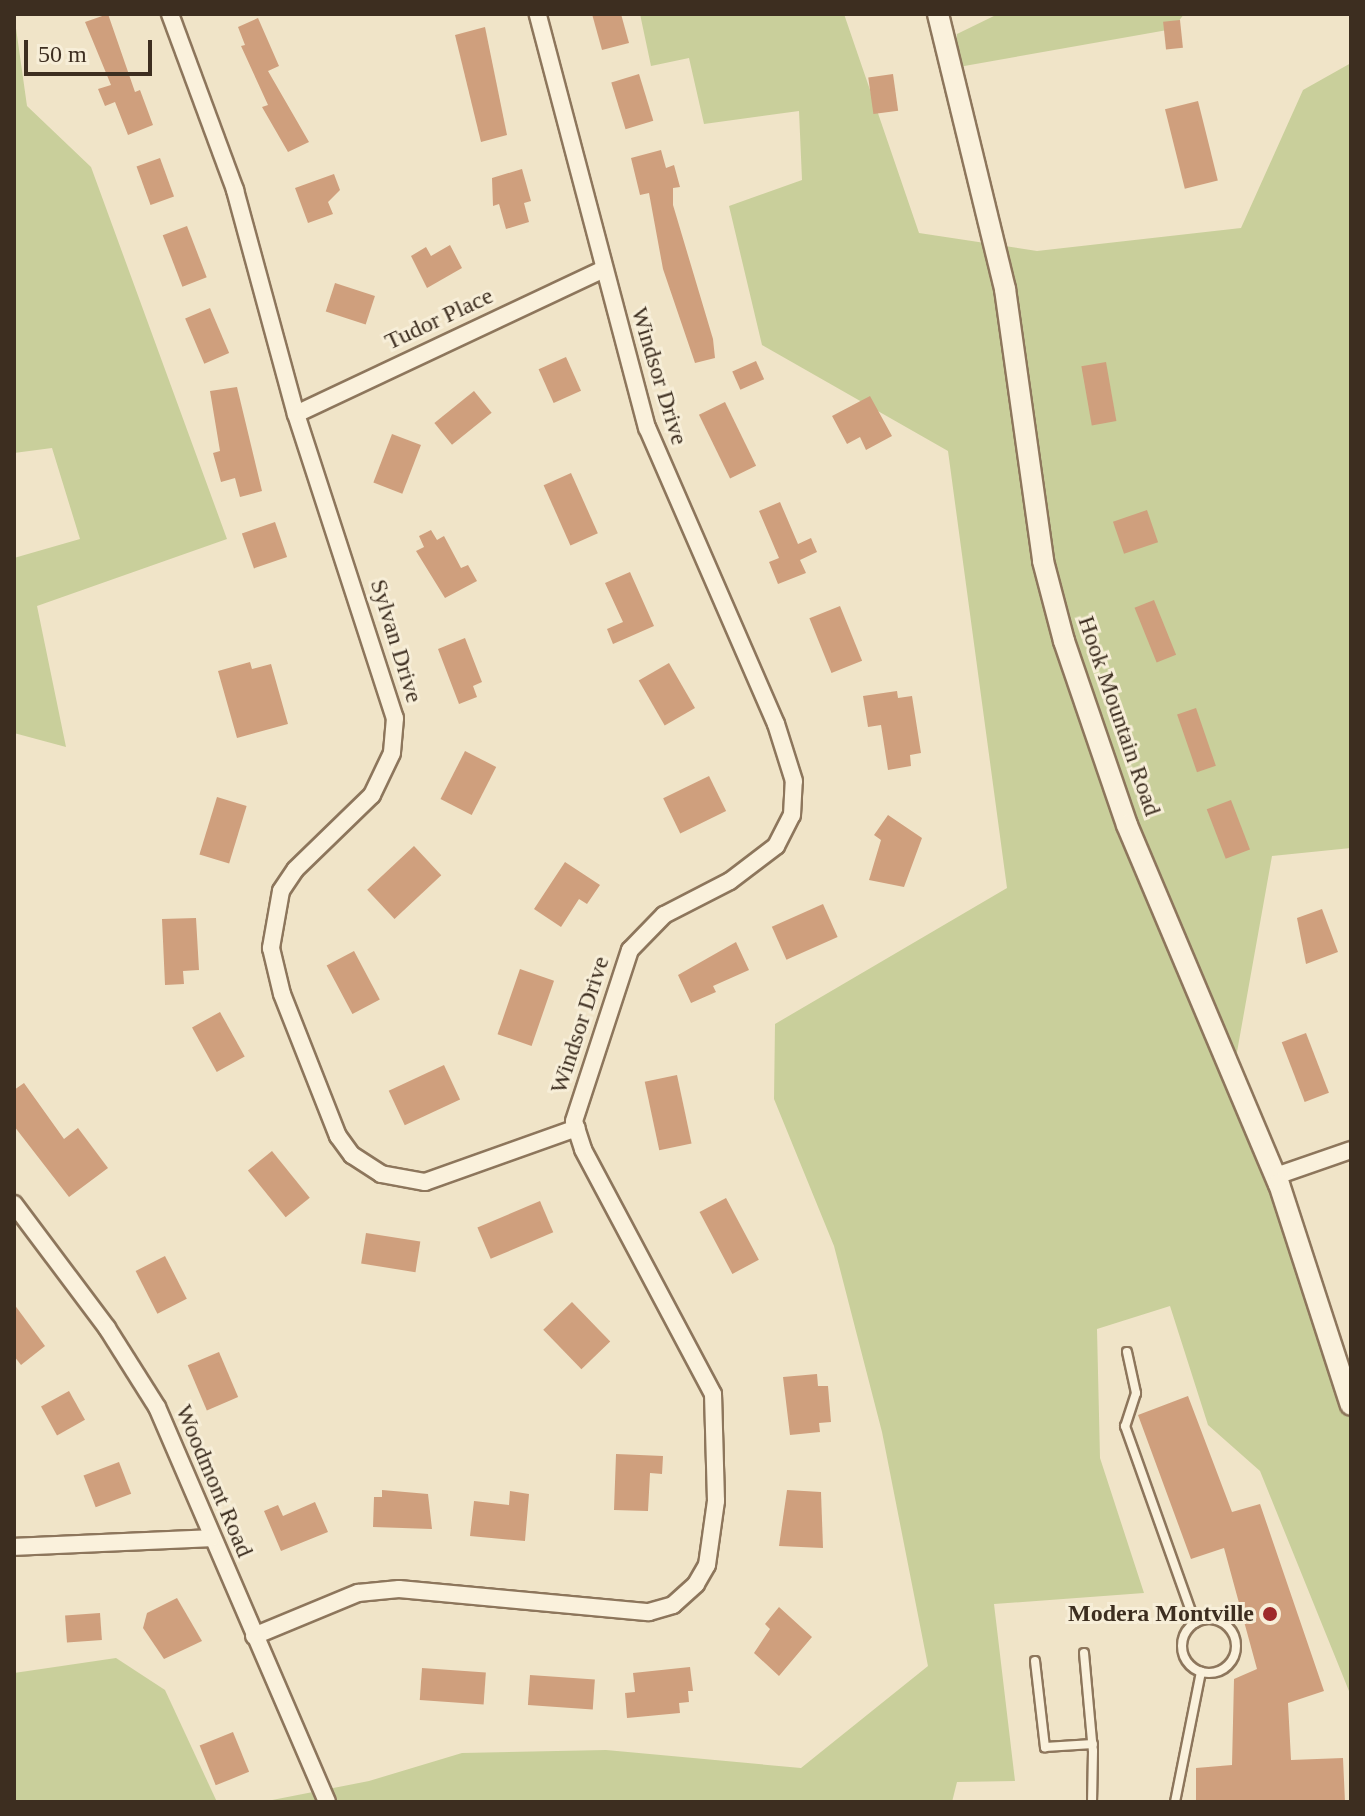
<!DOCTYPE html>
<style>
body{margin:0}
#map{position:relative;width:1365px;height:1816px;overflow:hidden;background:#f0e4c8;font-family:Georgia,serif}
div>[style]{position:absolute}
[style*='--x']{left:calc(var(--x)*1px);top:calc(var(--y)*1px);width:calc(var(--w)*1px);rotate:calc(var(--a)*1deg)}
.green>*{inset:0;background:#c9cf9b}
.building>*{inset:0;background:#cf9f7d;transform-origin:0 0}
.roads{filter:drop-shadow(2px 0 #8d765c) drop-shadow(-2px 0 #8d765c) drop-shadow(0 2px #8d765c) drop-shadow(0 -2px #8d765c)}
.service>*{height:8px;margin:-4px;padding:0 4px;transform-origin:4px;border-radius:4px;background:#faf1dc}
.service>.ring{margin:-4px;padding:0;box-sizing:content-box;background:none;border:8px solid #faf1dc;border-radius:50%}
.minor>*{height:16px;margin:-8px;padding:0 8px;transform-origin:8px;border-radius:8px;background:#faf1dc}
.tertiary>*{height:20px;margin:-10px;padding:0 10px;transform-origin:10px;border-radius:10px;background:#faf1dc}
.dots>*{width:22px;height:22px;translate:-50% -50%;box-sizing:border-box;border:4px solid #f7eed8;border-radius:50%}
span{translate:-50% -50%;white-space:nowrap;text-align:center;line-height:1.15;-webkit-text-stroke:6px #f7eed8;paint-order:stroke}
.street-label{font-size:24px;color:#3d2e20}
.poi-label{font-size:24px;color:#3d2e20;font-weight:700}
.right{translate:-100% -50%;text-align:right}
.frame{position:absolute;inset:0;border:16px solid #3d2e20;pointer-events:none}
.scale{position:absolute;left:24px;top:40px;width:128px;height:36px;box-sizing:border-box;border:4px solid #3d2e20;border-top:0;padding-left:10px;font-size:24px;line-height:28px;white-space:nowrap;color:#3d2e20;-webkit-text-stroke:6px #f7eed8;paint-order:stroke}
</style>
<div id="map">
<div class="green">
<i style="clip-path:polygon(14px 14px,27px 106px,91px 167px,227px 539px,37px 606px,66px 747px,14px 733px,14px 558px,80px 539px,52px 448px,14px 453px)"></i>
<i style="clip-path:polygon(640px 14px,844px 14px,919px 233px,1037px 251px,1241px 228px,1303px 90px,1351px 63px,1351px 848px,1272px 856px,1232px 1080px,1351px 1402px,1351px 1696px,1260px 1471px,1208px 1425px,1170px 1306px,1097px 1329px,1100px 1458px,1144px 1593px,994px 1604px,1015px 1781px,957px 1782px,952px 1802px,262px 1802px,369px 1781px,462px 1753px,606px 1750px,801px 1768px,928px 1666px,882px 1432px,834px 1246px,774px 1099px,775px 1024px,1007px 888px,948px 451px,762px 345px,729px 206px,802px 180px,799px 111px,704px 124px,689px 58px,651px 66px)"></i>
<i style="clip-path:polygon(998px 14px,1184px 14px,1173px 29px,953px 68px,957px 34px)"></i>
<i style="clip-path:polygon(116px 1658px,165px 1690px,217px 1802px,14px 1802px,14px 1673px)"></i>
</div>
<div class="building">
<i style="clip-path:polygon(108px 14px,135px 92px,140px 90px,153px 125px,128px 135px,115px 102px,105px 106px,98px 89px,111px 85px,85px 22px)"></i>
<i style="clip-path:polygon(592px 14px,621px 14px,629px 43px,602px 50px)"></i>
<i style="clip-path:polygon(258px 18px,279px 66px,268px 71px,309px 142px,288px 152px,262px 107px,268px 105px,241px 46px,245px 45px,238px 27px)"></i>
<i style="left:1180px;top:20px;width:28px;height:17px;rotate:84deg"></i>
<i style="clip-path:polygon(485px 27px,507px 135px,481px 142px,455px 35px)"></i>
<i style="left:639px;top:74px;width:49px;height:29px;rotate:73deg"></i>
<i style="left:893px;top:74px;width:37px;height:25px;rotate:82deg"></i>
<i style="left:1198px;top:101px;width:82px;height:34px;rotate:76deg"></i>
<i style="clip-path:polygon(661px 150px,666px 168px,674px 165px,680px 187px,673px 188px,673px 205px,713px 339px,715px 358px,695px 363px,663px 269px,649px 193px,640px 195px,631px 158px)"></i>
<i style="left:160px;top:158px;width:41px;height:25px;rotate:70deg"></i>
<i style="clip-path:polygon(522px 169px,531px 201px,524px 203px,529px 222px,506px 229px,499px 204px,493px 206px,492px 178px)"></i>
<i style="clip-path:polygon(334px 174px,340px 190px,328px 202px,333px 214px,308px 223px,295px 188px)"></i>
<i style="left:187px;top:226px;width:55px;height:26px;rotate:69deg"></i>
<i style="clip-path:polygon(450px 245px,462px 268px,427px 288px,411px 256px,426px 247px,431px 256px)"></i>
<i style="left:335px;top:283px;width:42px;height:30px;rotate:18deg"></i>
<i style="left:210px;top:308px;width:49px;height:27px;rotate:67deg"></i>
<i style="left:566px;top:357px;width:37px;height:30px;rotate:66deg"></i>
<i style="left:756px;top:361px;width:20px;height:26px;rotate:66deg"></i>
<i style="left:1106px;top:362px;width:60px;height:25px;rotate:80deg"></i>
<i style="clip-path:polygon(237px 387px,262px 491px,240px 497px,235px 478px,221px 482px,213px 453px,220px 451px,210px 391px)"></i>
<i style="left:474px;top:391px;width:28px;height:51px;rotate:51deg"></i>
<i style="clip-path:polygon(870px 396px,892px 436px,866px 450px,860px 437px,847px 444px,832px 416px)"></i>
<i style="left:725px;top:402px;width:71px;height:29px;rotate:64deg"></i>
<i style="left:392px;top:434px;width:31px;height:52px;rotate:21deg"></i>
<i style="left:571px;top:473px;width:66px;height:30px;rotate:66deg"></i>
<i style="clip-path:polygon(780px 502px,798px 544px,811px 538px,817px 552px,800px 560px,806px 573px,778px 584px,769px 562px,779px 558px,759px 511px)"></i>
<i style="left:1147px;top:510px;width:34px;height:36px;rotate:71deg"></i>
<i style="left:275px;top:522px;width:37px;height:35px;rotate:71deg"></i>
<i style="clip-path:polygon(431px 530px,437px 540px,444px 536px,461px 568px,468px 565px,477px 581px,445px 598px,416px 551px,424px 547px,419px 536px)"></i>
<i style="clip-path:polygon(630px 572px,654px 626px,613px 644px,607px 629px,623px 622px,605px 583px)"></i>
<i style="left:1154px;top:600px;width:59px;height:21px;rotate:68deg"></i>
<i style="left:840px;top:606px;width:59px;height:33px;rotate:68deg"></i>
<i style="clip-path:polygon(465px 638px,482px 682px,473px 686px,477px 697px,459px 704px,438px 649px)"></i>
<i style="clip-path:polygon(250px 662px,252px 669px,271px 664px,288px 724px,237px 738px,218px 671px)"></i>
<i style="left:669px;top:663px;width:52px;height:35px;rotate:60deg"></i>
<i style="clip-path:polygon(897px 691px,898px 698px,912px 696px,921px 753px,910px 755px,911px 766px,888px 770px,881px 725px,868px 727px,863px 696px)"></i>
<i style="left:1196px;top:708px;width:61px;height:20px;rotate:71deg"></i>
<i style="left:465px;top:751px;width:35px;height:54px;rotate:27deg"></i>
<i style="left:709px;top:776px;width:39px;height:51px;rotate:64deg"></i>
<i style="left:217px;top:797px;width:31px;height:60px;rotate:17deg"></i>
<i style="left:1231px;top:800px;width:53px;height:26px;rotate:69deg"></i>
<i style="clip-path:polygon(888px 815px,922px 838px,904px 887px,869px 880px,881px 840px,874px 835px)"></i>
<i style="left:414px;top:846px;width:40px;height:64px;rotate:47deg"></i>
<i style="clip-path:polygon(565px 862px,600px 885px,587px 904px,579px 899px,561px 927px,534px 909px)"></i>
<i style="left:823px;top:904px;width:36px;height:56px;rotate:66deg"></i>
<i style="clip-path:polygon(1322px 909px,1338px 952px,1306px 964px,1297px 918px)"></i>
<i style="clip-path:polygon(196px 918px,199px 970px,183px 971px,184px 984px,165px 985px,162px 919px)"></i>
<i style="clip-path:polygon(736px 942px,749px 970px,713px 986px,716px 992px,691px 1003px,678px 975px)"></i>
<i style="left:354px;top:951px;width:55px;height:31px;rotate:62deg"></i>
<i style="left:520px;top:969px;width:36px;height:69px;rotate:19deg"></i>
<i style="left:220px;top:1012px;width:51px;height:32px;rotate:61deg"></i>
<i style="left:1306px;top:1033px;width:64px;height:26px;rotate:69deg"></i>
<i style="left:444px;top:1065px;width:38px;height:61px;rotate:65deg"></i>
<i style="left:677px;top:1075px;width:70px;height:33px;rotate:78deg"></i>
<i style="clip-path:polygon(24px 1083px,64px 1139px,78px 1128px,108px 1168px,69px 1197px,14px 1126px,14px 1090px)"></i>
<i style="left:272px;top:1151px;width:60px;height:31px;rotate:51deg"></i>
<i style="left:726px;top:1198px;width:70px;height:30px;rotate:62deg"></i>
<i style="left:540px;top:1201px;width:34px;height:68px;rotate:67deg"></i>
<i style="left:366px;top:1233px;width:55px;height:31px;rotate:9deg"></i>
<i style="left:165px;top:1256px;width:48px;height:33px;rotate:63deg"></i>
<i style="left:572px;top:1302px;width:55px;height:40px;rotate:46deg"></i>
<i style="clip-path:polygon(14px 1304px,45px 1346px,21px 1365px,14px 1356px)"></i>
<i style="left:219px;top:1352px;width:49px;height:34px;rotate:67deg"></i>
<i style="clip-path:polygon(817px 1374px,818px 1386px,828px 1386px,831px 1422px,819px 1423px,820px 1432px,790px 1435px,783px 1377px)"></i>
<i style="left:69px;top:1391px;width:33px;height:32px;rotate:61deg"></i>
<i style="clip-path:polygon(1188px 1396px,1232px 1512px,1260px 1504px,1324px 1691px,1288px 1703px,1291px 1760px,1343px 1758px,1345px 1802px,1196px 1802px,1196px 1768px,1232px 1765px,1234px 1679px,1257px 1669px,1224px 1548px,1191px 1559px,1138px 1415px)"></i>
<i style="clip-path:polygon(616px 1454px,663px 1456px,662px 1474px,650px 1473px,648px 1511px,614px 1510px)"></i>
<i style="left:119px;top:1462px;width:34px;height:38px;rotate:69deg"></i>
<i style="clip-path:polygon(382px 1490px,428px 1494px,432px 1529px,373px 1527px,374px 1497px,382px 1497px)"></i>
<i style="clip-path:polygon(787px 1490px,821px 1492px,823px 1548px,779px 1546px)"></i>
<i style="clip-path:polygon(510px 1491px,529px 1494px,525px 1541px,470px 1536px,474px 1501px,509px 1505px)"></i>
<i style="clip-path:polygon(315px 1502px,328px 1532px,281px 1551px,264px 1511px,278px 1505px,283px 1516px)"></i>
<i style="clip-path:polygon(177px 1598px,202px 1641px,164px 1659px,143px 1628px,147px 1613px)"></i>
<i style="clip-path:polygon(779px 1607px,812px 1637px,779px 1676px,754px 1653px,770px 1629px,765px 1624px)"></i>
<i style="left:100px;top:1613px;width:27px;height:35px;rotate:86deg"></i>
<i style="clip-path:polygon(690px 1667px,693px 1691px,688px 1691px,689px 1702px,679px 1703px,680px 1713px,627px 1718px,625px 1693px,635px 1692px,633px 1673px)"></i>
<i style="left:422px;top:1668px;width:64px;height:32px;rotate:4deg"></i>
<i style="left:530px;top:1675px;width:65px;height:30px;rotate:4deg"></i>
<i style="left:233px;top:1732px;width:43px;height:36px;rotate:68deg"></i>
</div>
<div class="roads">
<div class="service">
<i style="--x:1127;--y:1352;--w:42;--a:77.6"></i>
<i style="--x:1136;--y:1393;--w:35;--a:108"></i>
<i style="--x:1125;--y:1426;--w:209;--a:70.4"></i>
<i class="ring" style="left:1182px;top:1619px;width:46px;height:46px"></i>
<i style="--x:1084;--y:1653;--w:98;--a:84.8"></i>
<i style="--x:1093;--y:1751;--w:51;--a:91.1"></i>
<i style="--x:1035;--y:1661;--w:87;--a:83.4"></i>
<i style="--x:1045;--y:1747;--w:48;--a:-3.6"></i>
<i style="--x:1175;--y:1802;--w:133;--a:-78.7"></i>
</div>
<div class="minor">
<i style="--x:170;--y:14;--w:188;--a:69.7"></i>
<i style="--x:235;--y:190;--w:232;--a:74.8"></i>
<i style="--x:296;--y:414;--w:320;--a:72"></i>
<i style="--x:395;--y:718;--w:35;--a:95"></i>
<i style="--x:392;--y:753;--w:47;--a:115.5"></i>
<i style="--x:372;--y:795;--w:107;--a:135.8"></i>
<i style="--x:295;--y:870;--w:25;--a:124"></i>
<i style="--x:281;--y:891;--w:58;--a:100"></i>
<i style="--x:271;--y:948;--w:47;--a:76.6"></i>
<i style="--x:282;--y:994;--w:153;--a:68.5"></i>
<i style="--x:338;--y:1136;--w:24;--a:54"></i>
<i style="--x:352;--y:1155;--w:35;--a:33"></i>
<i style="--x:381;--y:1174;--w:45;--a:10.3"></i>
<i style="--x:425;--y:1182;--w:161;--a:-19.6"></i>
<i style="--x:296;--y:414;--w:340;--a:-25.2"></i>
<i style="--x:1276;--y:1176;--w:79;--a:-19.1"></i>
<i style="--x:14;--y:1204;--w:155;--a:53.1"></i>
<i style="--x:107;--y:1328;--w:93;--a:57.7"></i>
<i style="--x:157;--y:1407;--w:430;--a:66.7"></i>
<i style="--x:14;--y:1547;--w:198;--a:-2.6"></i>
<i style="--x:254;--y:1636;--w:113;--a:-22.5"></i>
<i style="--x:358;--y:1593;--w:41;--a:-5.6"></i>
<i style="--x:399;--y:1589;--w:251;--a:5.3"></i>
<i style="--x:649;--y:1612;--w:25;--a:-16"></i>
<i style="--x:673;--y:1605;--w:31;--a:-42"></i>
<i style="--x:696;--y:1584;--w:22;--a:-60"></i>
<i style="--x:707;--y:1565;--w:65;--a:-82"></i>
<i style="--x:716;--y:1501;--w:107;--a:-91.6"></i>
<i style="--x:713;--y:1394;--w:277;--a:-118"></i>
<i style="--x:583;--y:1149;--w:29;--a:-108"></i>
<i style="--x:574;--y:1121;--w:180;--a:-71.9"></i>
<i style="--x:630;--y:950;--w:49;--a:-45.8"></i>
<i style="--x:664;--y:915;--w:74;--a:-27.3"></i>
<i style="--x:730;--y:881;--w:58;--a:-37.3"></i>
<i style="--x:776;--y:846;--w:35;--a:-63"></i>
<i style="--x:792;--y:815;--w:34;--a:-87"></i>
<i style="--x:794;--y:781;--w:60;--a:-107.5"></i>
<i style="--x:776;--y:724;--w:323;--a:-113.5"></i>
<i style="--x:647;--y:428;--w:428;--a:-104.8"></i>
</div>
<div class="tertiary">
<i style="--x:938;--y:14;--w:283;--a:76.3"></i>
<i style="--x:1005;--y:289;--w:275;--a:82"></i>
<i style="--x:1043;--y:561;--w:83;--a:75.3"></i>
<i style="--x:1064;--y:641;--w:194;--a:71.1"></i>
<i style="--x:1127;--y:825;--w:390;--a:67.1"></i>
<i style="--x:1279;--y:1184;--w:232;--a:72"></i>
</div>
</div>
<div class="dots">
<i style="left:1270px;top:1614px;background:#9e2a2b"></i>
</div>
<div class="street-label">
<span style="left:439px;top:319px;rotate:-25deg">Tudor Place</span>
<span style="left:659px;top:376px;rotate:73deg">Windsor Drive</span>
<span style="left:396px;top:641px;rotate:73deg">Sylvan Drive</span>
<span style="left:1119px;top:716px;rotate:71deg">Hook Mountain Road</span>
<span style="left:580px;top:1025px;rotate:-72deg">Windsor Drive</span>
<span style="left:214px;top:1481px;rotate:67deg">Woodmont Road</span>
</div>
<div class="poi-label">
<span class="right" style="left:1254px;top:1614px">Modera Montville</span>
</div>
<div class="frame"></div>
<div class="scale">50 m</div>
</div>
